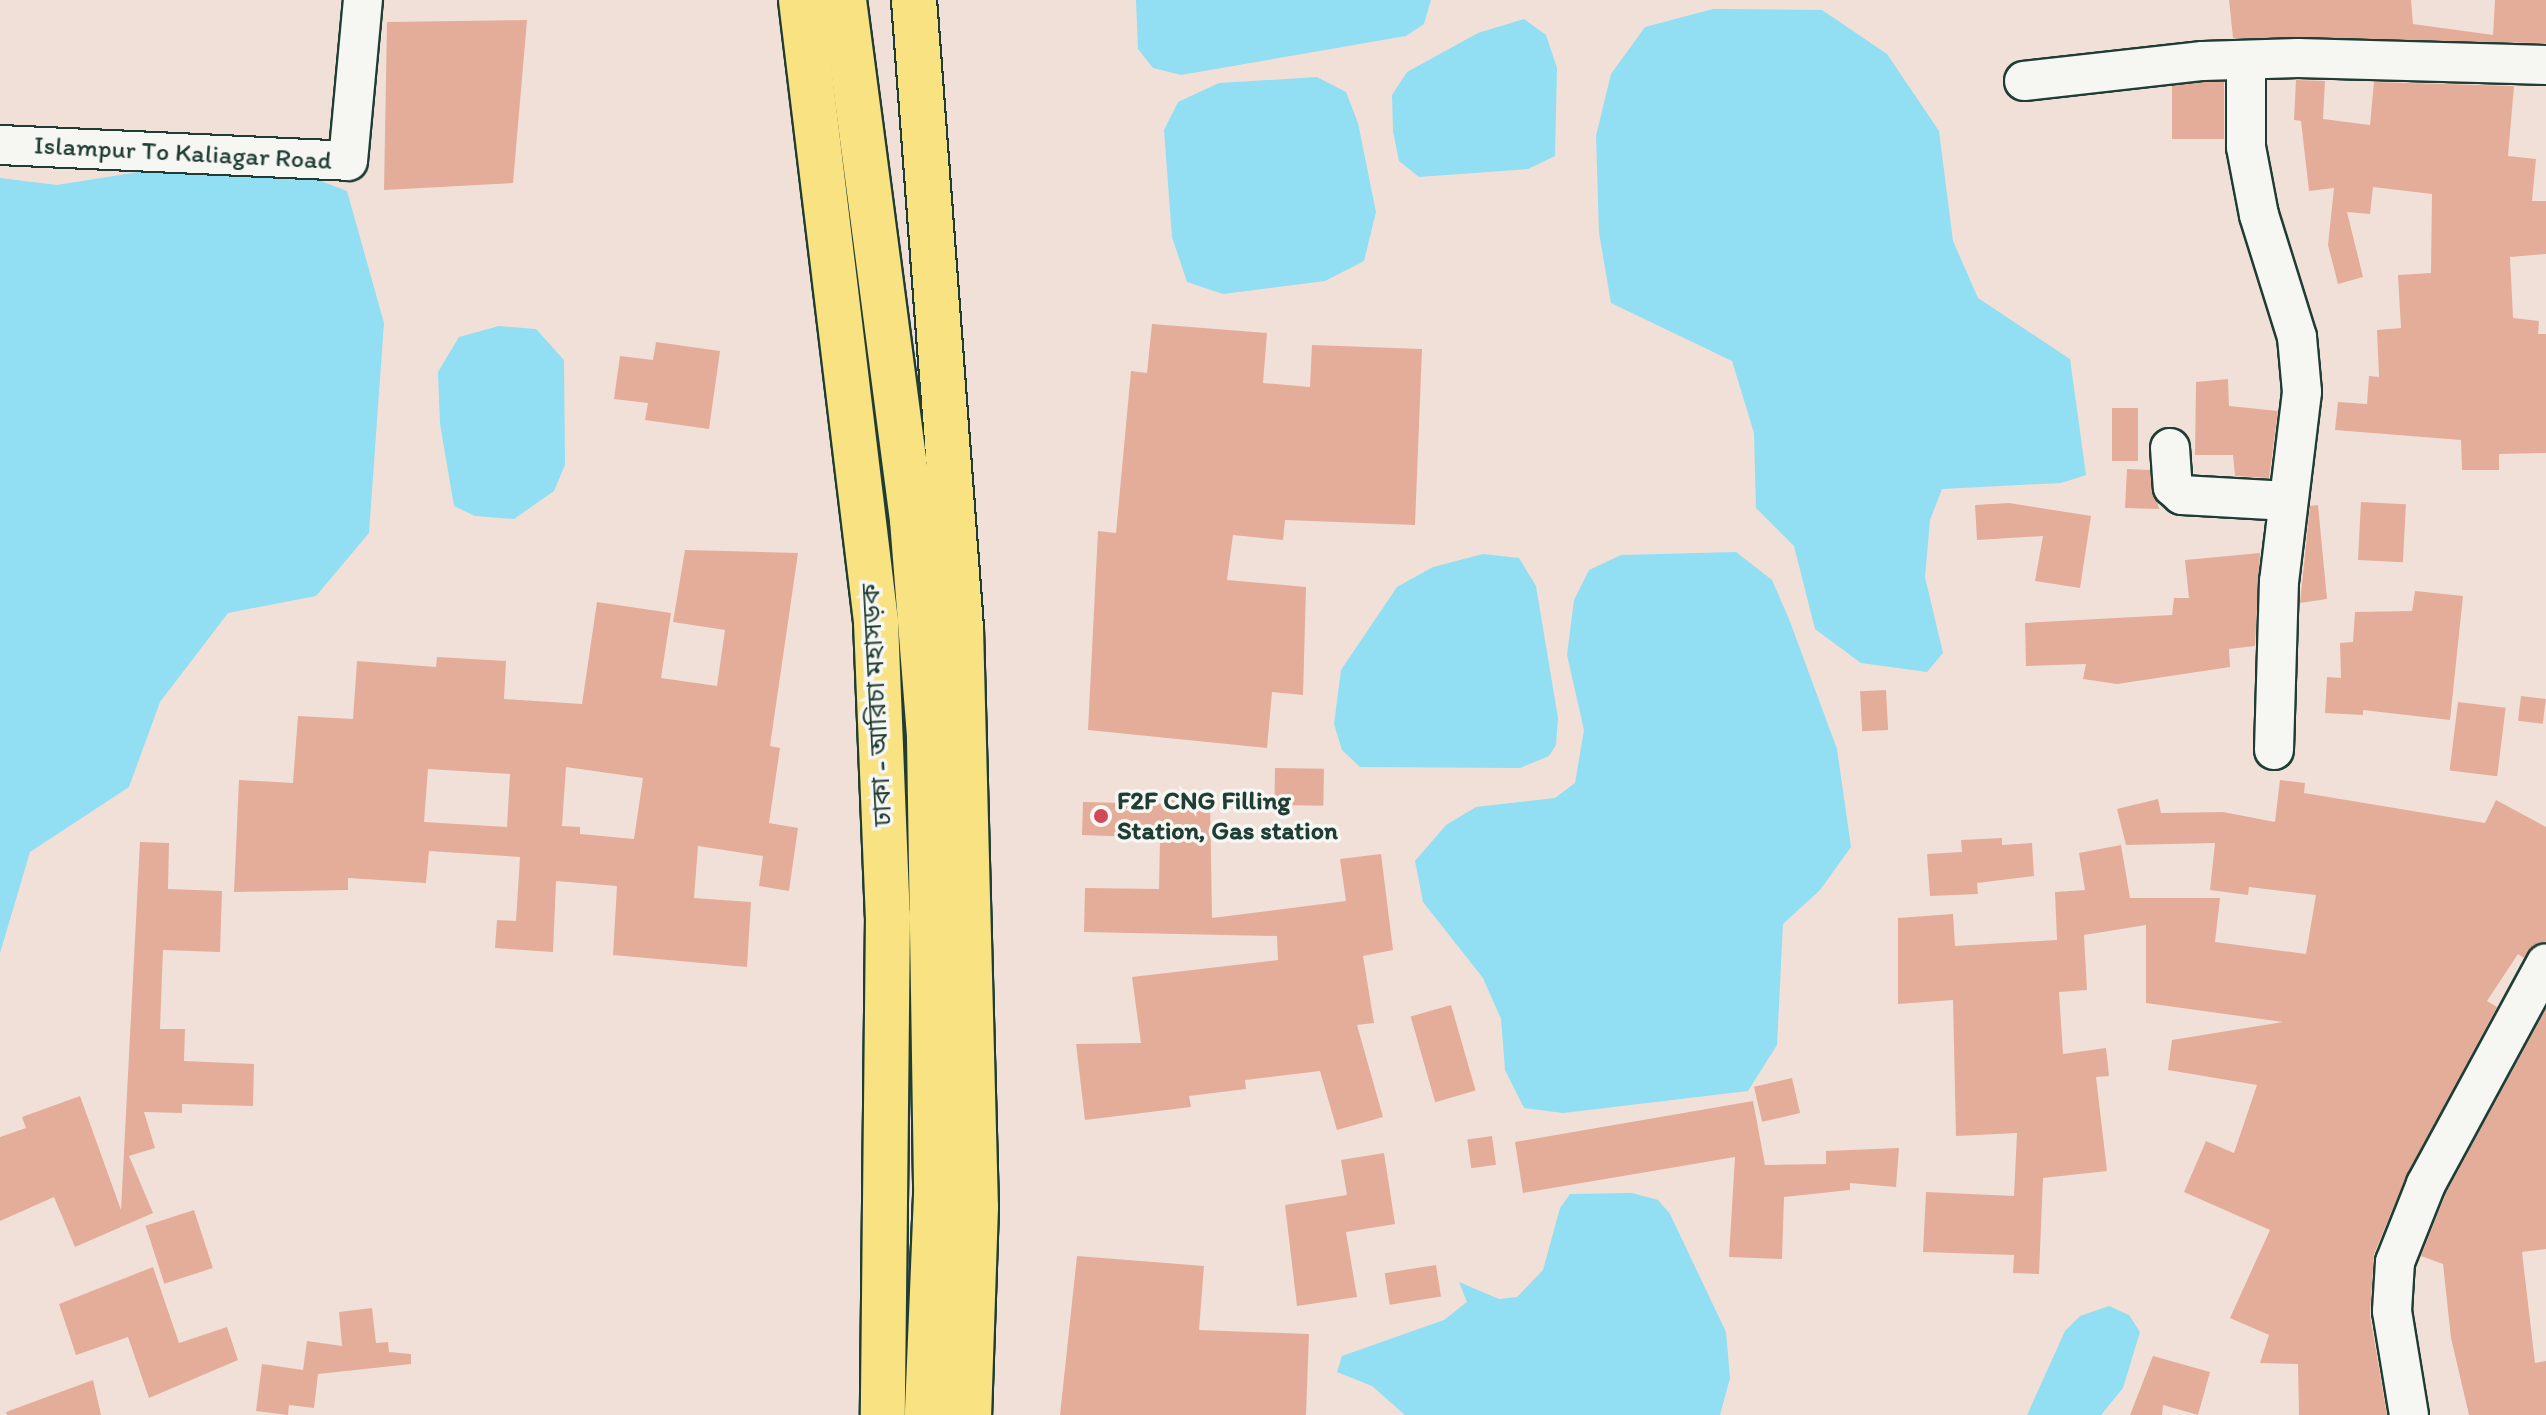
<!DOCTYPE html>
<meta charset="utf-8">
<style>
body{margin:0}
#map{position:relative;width:2546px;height:1415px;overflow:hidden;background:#f1e0d8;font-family:Itim,"Noto Sans Bengali",sans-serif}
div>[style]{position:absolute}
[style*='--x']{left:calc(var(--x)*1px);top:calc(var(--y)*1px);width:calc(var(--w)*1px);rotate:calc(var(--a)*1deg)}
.water>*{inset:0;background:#92def2}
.building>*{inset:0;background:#e4ad9a;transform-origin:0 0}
.roads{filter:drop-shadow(2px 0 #1f3d34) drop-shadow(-2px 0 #1f3d34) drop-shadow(0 2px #1f3d34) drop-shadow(0 -2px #1f3d34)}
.minor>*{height:38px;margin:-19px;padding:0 19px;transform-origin:19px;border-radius:19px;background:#f6f6f2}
.highway>*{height:44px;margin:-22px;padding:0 22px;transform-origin:22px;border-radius:22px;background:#f8e281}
.dots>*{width:22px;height:22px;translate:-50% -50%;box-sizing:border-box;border:4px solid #f6f6f2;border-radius:50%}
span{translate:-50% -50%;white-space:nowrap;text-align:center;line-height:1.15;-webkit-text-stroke:7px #f6f6f2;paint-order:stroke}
.street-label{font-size:26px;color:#1f3d34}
.poi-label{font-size:26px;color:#1f3d34;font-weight:700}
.left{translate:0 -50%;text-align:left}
</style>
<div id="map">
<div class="water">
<i style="clip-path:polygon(1136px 0,1431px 0,1424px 24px,1406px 36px,1181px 75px,1153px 68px,1138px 49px)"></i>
<i style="clip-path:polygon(1713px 9px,1822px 10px,1887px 54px,1939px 131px,1953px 241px,1978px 298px,2070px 359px,2086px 475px,2061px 483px,1942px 489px,1930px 520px,1925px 577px,1943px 653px,1927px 672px,1861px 663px,1815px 629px,1794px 546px,1756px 508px,1754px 433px,1732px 361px,1611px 303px,1599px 233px,1596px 136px,1611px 74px,1645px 27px)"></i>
<i style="clip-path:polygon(1524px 19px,1546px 35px,1557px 68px,1555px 156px,1528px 169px,1419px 177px,1399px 161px,1393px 131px,1392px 95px,1407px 72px,1478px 33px)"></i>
<i style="clip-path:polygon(1317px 77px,1346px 92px,1358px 123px,1376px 212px,1364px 261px,1325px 281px,1223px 294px,1187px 282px,1172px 237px,1164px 130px,1178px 102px,1219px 83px)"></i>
<i style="clip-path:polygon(164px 168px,300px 173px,347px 191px,384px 323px,369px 533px,316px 596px,228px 613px,160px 702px,129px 787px,30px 852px,0 953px,0 178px,57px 185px)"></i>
<i style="clip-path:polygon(499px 326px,536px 329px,564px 360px,565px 465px,554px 491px,514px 519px,475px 516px,454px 506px,440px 424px,438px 372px,459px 337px)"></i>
<i style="clip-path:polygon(1736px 552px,1772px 580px,1789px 619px,1837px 749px,1851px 847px,1820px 890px,1783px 924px,1777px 1045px,1748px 1091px,1563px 1113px,1524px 1108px,1505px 1070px,1501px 1019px,1483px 978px,1423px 902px,1415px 861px,1446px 825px,1476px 807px,1555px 798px,1575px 783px,1584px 730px,1567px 655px,1574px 600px,1589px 570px,1621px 555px)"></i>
<i style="clip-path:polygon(1483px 554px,1519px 558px,1536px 586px,1558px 718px,1556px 745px,1549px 756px,1520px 768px,1360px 767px,1342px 750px,1334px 724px,1341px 670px,1397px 587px,1433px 567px)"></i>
<i style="clip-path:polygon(1632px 1193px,1658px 1200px,1670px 1214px,1726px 1332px,1730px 1378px,1720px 1415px,1405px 1415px,1372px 1386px,1337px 1372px,1342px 1356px,1444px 1320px,1467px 1302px,1459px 1282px,1499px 1299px,1517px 1297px,1543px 1270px,1560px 1208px,1570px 1194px)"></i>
<i style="clip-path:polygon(2109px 1306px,2129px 1315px,2140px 1332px,2123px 1388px,2101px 1415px,2027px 1415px,2065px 1331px,2080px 1316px)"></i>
</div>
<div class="building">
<i style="clip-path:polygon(2229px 0,2411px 0,2413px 24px,2493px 35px,2495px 0,2546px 0,2546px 43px,2233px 38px)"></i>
<i style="clip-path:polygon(527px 20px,513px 183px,384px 190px,387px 22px)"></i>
<i style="clip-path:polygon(2296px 80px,2325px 81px,2323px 119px,2370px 125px,2374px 82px,2514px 86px,2508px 156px,2536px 159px,2532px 201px,2546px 201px,2546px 254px,2510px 257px,2513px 318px,2539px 321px,2538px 334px,2546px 334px,2546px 453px,2499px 454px,2499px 470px,2462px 470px,2461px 440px,2335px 430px,2338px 402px,2367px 404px,2369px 376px,2379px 377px,2377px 330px,2401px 328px,2398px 275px,2431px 273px,2432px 194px,2373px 187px,2370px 214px,2347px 212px,2363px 277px,2338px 284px,2328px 245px,2334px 188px,2309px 191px,2301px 121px,2294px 120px)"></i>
<i style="left:2224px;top:82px;width:57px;height:52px;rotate:90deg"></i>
<i style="clip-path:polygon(1152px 324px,1267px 333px,1263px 383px,1310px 387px,1312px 345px,1422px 349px,1415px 525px,1285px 520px,1283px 540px,1233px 535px,1227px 580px,1306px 587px,1303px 695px,1272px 692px,1267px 748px,1088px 730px,1098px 531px,1116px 533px,1131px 371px,1147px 373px)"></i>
<i style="clip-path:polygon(656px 342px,720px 351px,709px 429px,645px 420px,648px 403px,614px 399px,620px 356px,653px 360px)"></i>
<i style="clip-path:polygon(2228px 379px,2229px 406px,2278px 411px,2269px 478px,2235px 476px,2233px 455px,2195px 455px,2196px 382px)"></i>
<i style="left:2112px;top:408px;width:26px;height:53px"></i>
<i style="clip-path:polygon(2127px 469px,2150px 470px,2159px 509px,2125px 508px)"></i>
<i style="left:2361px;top:502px;width:45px;height:58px;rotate:3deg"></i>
<i style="clip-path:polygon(2009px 503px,2091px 516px,2080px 588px,2035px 581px,2043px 536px,1977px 540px,1975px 505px)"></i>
<i style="clip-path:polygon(2318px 505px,2327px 599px,2300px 603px,2310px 506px)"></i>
<i style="clip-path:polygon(evenodd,685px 550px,798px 553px,770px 746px,780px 748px,769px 823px,798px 828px,789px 891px,759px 886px,763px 856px,698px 846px,694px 898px,751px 902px,747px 967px,613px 955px,617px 886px,556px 881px,553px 952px,495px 948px,497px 920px,516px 921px,520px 857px,429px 851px,426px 883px,348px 878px,348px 890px,234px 892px,239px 780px,293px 783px,298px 716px,353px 719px,357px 661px,436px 667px,437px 657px,506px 661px,504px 699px,582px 704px,597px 602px,671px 613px,661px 678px,717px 686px,725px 630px,673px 622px,685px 550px,566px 767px,643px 778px,634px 839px,580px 834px,580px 827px,562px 826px,566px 767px,685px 550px,428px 769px,510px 774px,507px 827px,424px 822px,428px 769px)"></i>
<i style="clip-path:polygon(2260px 553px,2255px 646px,2229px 649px,2230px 667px,2117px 684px,2083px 679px,2086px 664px,2026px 666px,2025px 623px,2172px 615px,2174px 598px,2189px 598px,2185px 560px)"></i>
<i style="clip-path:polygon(2415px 591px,2463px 596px,2450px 720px,2363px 710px,2363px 715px,2325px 713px,2327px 677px,2341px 678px,2340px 643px,2353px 642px,2355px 612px,2412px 611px)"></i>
<i style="left:1886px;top:690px;width:40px;height:26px;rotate:87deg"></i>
<i style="left:2521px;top:696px;width:25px;height:25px;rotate:7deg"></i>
<i style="left:2458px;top:702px;width:48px;height:69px;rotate:7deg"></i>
<i style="left:1275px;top:768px;width:49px;height:37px;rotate:1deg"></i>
<i style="clip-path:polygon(2280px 780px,2305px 783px,2304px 793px,2485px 823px,2496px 800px,2546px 827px,2546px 941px,2524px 958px,2518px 954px,2487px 1001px,2497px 1007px,2407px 1174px,2374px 1254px,2370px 1315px,2387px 1415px,2299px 1415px,2298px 1364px,2260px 1363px,2269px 1335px,2230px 1318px,2270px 1230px,2184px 1192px,2206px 1141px,2234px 1153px,2257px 1085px,2168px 1070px,2172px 1040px,2283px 1022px,2146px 1003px,2146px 925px,2084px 935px,2087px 990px,2059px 992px,2063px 1054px,2106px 1048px,2109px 1076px,2096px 1077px,2107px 1171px,2043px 1178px,2039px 1274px,2013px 1273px,2014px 1255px,1923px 1252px,1926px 1192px,2014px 1196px,2017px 1133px,1956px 1136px,1953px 1000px,1898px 1004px,1898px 918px,1953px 914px,1955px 946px,2057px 940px,2055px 892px,2085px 890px,2079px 853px,2121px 845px,2130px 898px,2220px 898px,2215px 942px,2306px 954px,2316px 895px,2249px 887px,2248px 895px,2210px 890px,2215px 843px,2126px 845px,2117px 809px,2158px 799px,2161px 813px,2223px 812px,2275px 822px)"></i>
<i style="clip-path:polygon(1165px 795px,1210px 796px,1212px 918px,1346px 901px,1340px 859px,1381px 854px,1393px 950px,1363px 956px,1374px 1023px,1357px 1025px,1383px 1117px,1337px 1130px,1320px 1071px,1245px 1080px,1246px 1089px,1189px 1096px,1191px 1107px,1085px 1120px,1076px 1044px,1141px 1043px,1132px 977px,1278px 960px,1277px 936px,1084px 932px,1085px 888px,1159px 889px,1160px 838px,1082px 835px,1083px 802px,1165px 804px)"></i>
<i style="clip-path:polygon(2002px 838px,2002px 845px,2032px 843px,2034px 876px,1977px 883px,1978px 894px,1930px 896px,1927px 854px,1962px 852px,1961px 840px)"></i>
<i style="clip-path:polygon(140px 842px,169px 843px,168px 889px,222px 891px,220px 952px,163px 950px,160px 1029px,185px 1029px,184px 1061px,254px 1064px,253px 1106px,182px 1104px,182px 1113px,144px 1112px,155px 1148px,129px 1156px,153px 1213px,75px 1247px,54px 1197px,0 1221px,0 1137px,26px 1128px,22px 1117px,80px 1096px,121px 1210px)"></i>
<i style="left:1451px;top:1005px;width:89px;height:42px;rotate:74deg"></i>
<i style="clip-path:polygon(2546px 1009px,2546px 1249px,2522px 1252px,2535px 1363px,2546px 1361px,2546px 1415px,2469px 1415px,2451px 1338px,2443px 1264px,2421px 1256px,2446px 1193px)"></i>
<i style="left:1792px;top:1078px;width:36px;height:39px;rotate:77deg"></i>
<i style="clip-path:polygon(1753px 1101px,1765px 1165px,1826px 1164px,1826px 1151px,1899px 1148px,1896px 1187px,1850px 1183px,1850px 1190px,1784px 1197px,1782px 1259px,1729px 1257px,1735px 1157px,1523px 1193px,1515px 1142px)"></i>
<i style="left:1492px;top:1136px;width:29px;height:25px;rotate:82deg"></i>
<i style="clip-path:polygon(1384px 1153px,1395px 1224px,1346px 1232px,1357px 1297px,1297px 1306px,1285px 1205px,1347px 1195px,1341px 1160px)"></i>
<i style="left:194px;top:1210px;width:61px;height:51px;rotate:72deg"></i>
<i style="clip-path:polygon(1077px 1256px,1204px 1266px,1199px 1330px,1309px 1334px,1306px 1415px,1060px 1415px)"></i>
<i style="left:1436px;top:1265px;width:32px;height:52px;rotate:81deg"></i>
<i style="clip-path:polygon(153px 1267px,179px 1343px,227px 1327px,238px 1360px,149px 1398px,128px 1337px,76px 1355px,59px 1304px)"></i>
<i style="clip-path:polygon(372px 1308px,376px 1343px,388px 1342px,389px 1352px,411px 1354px,411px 1364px,318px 1374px,314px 1408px,289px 1405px,288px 1415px,256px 1411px,262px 1364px,303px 1370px,307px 1341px,342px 1346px,339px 1312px)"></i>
<i style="clip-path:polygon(2153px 1356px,2210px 1372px,2198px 1415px,2163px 1405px,2162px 1415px,2130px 1415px)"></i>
<i style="clip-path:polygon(93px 1380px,101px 1415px,7px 1415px,6px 1412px)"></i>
</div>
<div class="roads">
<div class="minor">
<i style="--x:2246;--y:60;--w:87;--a:90"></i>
<i style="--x:2246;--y:147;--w:69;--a:79.2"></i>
<i style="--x:2259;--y:215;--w:128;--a:72.7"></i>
<i style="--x:2297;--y:337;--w:55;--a:84.8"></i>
<i style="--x:2302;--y:392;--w:190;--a:96.9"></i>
<i style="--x:2279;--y:581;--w:169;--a:91.7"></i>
<i style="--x:2024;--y:81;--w:180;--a:-6.4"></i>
<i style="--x:2203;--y:61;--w:95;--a:-1.8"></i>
<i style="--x:2298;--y:58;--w:248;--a:1.6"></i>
<i style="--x:0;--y:145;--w:348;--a:2.6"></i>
<i style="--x:348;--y:161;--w:162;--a:-84.7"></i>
<i style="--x:2170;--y:448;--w:39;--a:86"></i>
<i style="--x:2173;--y:487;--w:12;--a:42"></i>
<i style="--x:2182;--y:495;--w:106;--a:3.2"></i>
<i style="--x:2409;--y:1415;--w:105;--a:-99.3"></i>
<i style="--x:2392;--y:1311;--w:49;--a:-86.5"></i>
<i style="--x:2395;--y:1262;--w:84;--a:-68.3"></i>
<i style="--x:2426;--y:1184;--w:251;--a:-61.5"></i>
</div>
<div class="highway">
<i style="--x:801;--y:0;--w:627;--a:83.12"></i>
<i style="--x:876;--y:622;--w:294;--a:87.7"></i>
<i style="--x:888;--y:916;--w:499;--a:90.6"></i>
<i style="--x:844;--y:0;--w:524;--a:82.55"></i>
<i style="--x:912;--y:520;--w:219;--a:85.5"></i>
<i style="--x:929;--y:738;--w:458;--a:89.1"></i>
<i style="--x:936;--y:1196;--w:219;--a:92.4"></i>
<i style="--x:914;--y:0;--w:630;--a:85.72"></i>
<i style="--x:961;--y:628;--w:579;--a:88.52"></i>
<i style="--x:976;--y:1207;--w:208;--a:91.9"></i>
</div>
</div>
<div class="dots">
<i style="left:1101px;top:816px;background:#d1495b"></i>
</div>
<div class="street-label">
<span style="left:183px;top:153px;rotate:3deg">Islampur To Kaliagar Road</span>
<span style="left:877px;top:705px;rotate:-93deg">ঢাকা - আরিচা মহাসড়ক</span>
</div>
<div class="poi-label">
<span class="left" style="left:1117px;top:816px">F2F CNG Filling<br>Station, Gas station</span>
</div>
</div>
